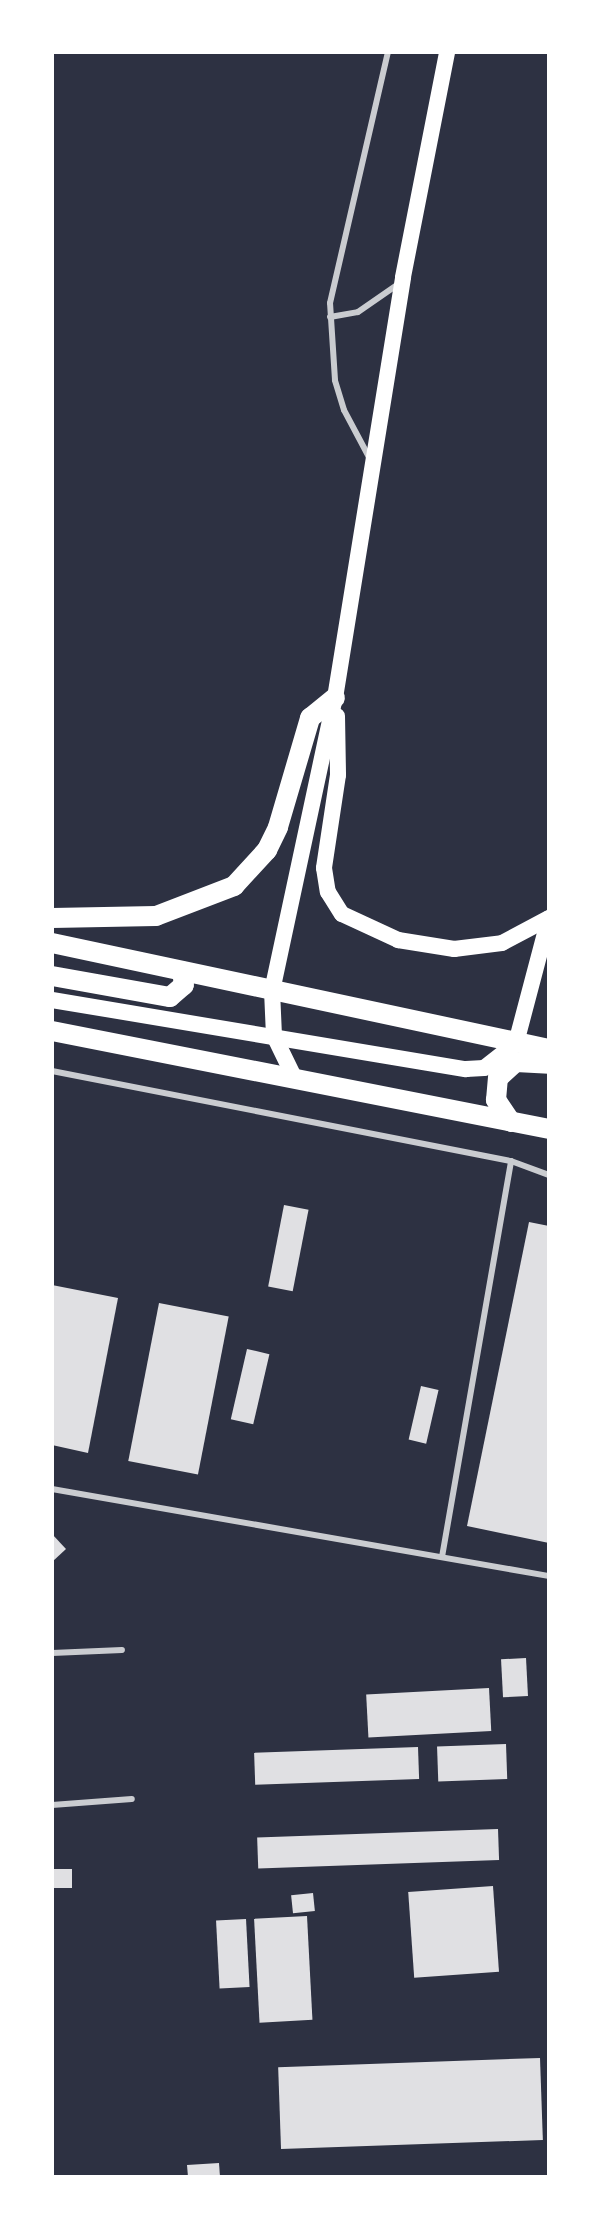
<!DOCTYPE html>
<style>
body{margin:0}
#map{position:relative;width:601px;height:2229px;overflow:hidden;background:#2d3142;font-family:Lato,sans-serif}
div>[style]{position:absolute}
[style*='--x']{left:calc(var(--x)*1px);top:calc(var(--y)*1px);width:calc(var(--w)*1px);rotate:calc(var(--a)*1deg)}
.building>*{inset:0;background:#e0e0e3;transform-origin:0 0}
.service>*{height:6px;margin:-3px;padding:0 3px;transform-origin:3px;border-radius:3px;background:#caccd0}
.secondary>*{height:16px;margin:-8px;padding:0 8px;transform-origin:8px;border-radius:8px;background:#fff}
.primary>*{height:20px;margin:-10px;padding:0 10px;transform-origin:10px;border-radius:10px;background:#fff}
span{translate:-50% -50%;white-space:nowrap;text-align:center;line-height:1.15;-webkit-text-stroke:6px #fff;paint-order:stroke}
.frame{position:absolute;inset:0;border:54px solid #fff;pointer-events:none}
</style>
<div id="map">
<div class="building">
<i style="left:284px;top:1205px;width:25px;height:83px;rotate:11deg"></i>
<i style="clip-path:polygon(529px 1222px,549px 1226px,549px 1543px,467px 1526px)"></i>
<i style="clip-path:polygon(52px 1285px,118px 1298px,88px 1453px,52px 1445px)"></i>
<i style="left:159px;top:1303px;width:71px;height:161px;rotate:11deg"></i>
<i style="left:247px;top:1349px;width:23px;height:72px;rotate:13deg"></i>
<i style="left:421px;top:1386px;width:18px;height:55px;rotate:13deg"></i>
<i style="clip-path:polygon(52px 1534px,66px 1549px,52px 1562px)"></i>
<i style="left:526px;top:1658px;width:38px;height:25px;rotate:87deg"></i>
<i style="left:489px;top:1688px;width:43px;height:123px;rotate:87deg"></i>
<i style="left:506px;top:1744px;width:35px;height:69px;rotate:88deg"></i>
<i style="left:418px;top:1747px;width:32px;height:164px;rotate:88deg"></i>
<i style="left:498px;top:1829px;width:31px;height:241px;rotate:88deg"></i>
<i style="left:52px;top:1869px;width:20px;height:19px"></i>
<i style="left:493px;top:1886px;width:86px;height:85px;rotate:86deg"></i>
<i style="left:313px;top:1893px;width:18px;height:22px;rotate:84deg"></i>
<i style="left:307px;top:1916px;width:104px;height:53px;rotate:87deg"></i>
<i style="left:246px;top:1919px;width:68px;height:30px;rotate:87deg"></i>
<i style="left:540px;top:2058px;width:82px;height:262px;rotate:88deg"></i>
<i style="clip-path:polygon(219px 2163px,220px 2177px,188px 2177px,187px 2165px)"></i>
</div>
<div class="service">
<i style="--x:330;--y:317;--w:28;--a:-10"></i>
<i style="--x:358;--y:312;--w:47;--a:-34.7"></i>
<i style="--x:370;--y:459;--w:55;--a:-118"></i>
<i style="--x:344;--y:410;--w:31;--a:-107"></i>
<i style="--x:335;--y:380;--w:77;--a:-93.7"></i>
<i style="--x:330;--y:303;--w:258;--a:-77"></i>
<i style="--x:52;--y:1071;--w:468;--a:11.1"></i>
<i style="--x:511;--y:1161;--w:40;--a:20.2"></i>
<i style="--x:52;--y:1489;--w:505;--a:9.93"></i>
<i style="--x:442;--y:1557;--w:402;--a:-80.1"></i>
<i style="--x:52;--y:1653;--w:70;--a:-2.5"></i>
<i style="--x:52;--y:1805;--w:80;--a:-4.3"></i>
</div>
<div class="secondary">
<i style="--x:337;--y:716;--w:59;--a:89"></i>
<i style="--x:338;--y:775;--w:94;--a:98.6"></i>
<i style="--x:324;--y:868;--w:24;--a:81"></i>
<i style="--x:328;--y:892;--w:26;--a:58"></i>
<i style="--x:342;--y:914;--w:62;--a:24.9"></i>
<i style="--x:398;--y:940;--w:57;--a:9.1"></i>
<i style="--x:454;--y:949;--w:48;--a:-7.1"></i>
<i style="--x:502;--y:943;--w:53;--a:-28"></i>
<i style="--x:52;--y:1000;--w:420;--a:9.5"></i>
<i style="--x:466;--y:1069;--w:18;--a:-3"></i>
<i style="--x:484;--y:1068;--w:41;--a:-38"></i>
<i style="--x:516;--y:1043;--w:129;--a:-75.2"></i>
<i style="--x:295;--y:1079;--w:48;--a:-116"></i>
<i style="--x:274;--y:1036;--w:45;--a:-92.5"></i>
<i style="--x:272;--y:991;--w:300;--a:-77.9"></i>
<i style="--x:335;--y:698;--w:426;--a:-80.8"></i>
<i style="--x:403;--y:277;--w:229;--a:-78.9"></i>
</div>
<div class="primary">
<i style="--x:52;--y:918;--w:104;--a:-1.1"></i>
<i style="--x:156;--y:916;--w:84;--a:-21"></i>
<i style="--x:234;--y:886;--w:49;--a:-47.5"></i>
<i style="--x:267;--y:850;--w:25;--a:-64"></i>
<i style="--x:278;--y:827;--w:114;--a:-73.6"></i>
<i style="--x:310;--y:718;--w:32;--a:-39"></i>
<i style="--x:52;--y:943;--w:508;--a:12.04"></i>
<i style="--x:52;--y:976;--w:120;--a:10.1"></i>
<i style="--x:170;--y:997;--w:18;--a:-41"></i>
<i style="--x:184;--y:985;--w:14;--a:-98"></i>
<i style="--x:52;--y:1031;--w:507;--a:11.15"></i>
<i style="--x:511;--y:1122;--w:27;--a:-124"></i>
<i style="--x:496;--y:1100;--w:22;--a:-85"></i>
<i style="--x:498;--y:1078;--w:24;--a:-42"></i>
<i style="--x:516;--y:1062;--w:33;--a:3"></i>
</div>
<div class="frame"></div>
</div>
